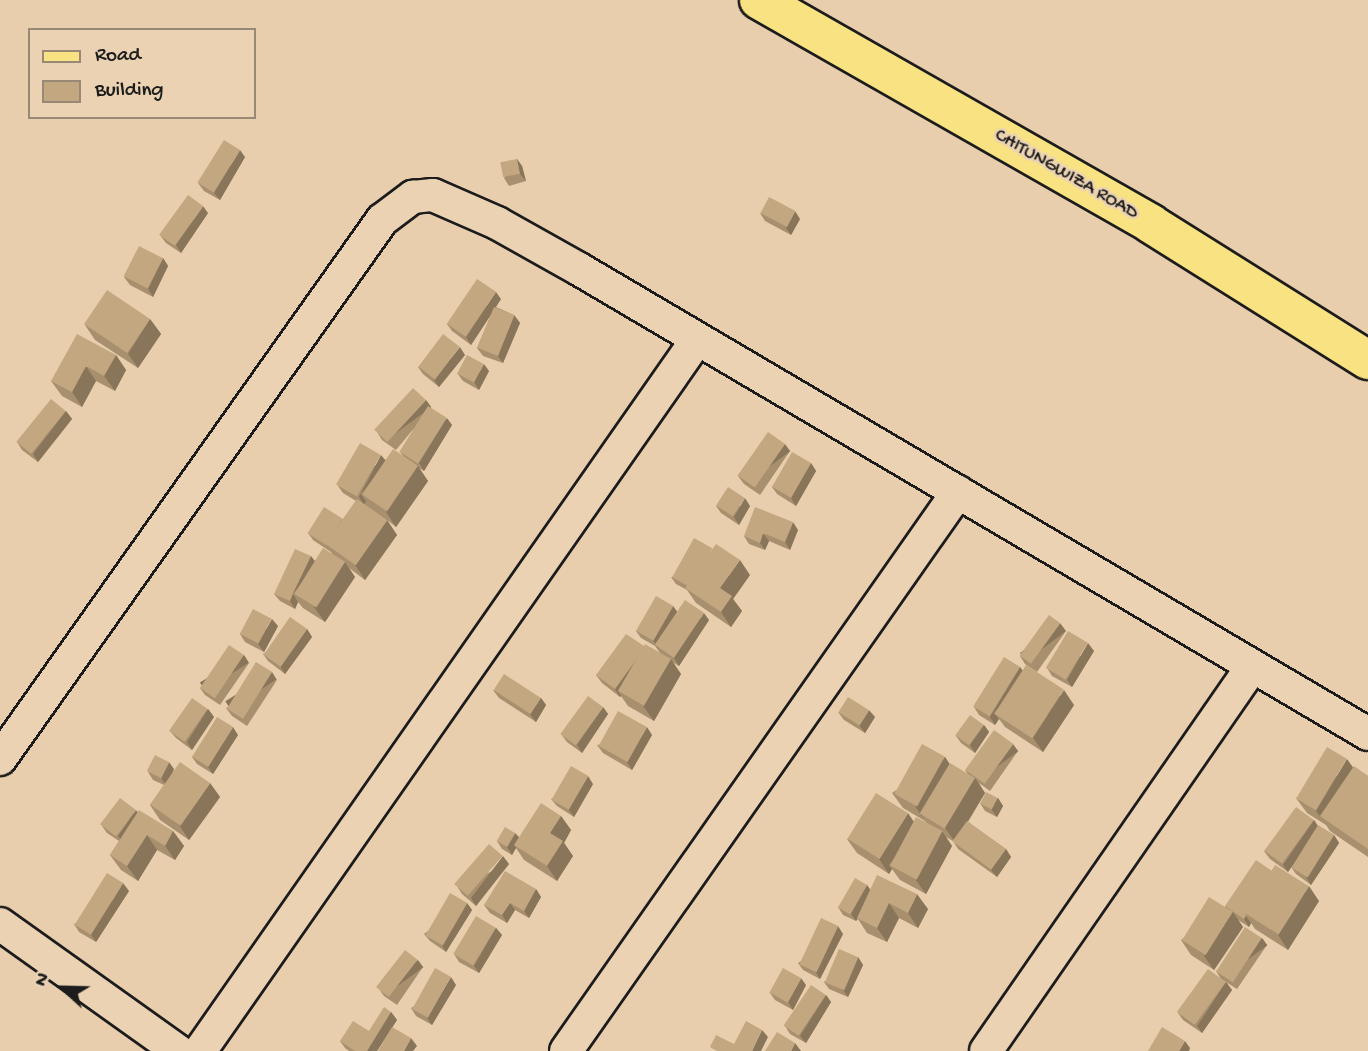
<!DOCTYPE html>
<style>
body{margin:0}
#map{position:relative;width:1368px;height:1051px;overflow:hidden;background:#e8ceac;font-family:"Gochi Hand",sans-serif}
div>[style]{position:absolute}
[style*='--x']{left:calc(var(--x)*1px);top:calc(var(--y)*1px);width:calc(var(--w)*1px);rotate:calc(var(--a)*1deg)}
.roads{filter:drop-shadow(2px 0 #1c1c1c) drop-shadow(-2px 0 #1c1c1c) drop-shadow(0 2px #1c1c1c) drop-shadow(0 -2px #1c1c1c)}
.minor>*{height:32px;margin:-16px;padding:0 16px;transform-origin:16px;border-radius:16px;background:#ead2b3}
.primary>*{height:38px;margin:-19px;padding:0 19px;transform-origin:19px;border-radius:19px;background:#f8e281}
.wall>*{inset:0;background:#a8906f}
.shaded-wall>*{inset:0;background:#88755a;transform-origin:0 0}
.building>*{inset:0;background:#c3a781;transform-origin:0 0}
span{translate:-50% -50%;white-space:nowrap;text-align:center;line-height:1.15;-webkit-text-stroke:5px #ead2b3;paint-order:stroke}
.street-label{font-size:19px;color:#1c1c1c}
.legend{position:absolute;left:28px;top:28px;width:228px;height:91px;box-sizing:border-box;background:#ead2b3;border:2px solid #988977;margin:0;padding:9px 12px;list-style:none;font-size:21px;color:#1c1c1c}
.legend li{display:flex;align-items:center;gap:14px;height:35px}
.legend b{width:35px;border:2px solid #988977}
.north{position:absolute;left:28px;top:953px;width:70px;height:70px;-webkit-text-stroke:5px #ead2b3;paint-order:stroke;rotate:292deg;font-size:19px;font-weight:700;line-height:28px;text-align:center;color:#1c1c1c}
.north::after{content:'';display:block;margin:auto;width:24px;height:32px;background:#1c1c1c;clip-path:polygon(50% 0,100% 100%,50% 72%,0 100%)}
</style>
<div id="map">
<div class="roads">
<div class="minor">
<i style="--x:0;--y:759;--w:661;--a:-54.67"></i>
<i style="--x:382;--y:220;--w:39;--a:-37"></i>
<i style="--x:413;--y:197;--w:20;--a:-6"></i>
<i style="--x:433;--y:195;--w:70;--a:23.6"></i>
<i style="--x:497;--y:223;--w:94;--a:29.3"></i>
<i style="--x:579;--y:269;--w:916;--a:30.51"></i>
<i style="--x:0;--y:924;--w:219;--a:35.5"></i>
<i style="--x:200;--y:1051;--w:866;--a:-55.06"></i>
<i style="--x:566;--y:1051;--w:683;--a:-54.96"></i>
<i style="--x:986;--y:1051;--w:467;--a:-55.3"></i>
</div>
<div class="primary">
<i style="--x:759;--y:0;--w:451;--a:29.7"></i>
<i style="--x:1151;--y:224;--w:256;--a:32.1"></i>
</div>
</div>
<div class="wall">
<i style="clip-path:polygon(245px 157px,220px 200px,204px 191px,198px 183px)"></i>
<i style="clip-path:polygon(517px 159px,522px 166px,526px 181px,509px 186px,504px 178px)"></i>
<i style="clip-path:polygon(208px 213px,181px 253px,166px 243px,160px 235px)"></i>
<i style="clip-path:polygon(760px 213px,800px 219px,791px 235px,765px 221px)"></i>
<i style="clip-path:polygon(163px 258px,168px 266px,153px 297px,130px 285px,124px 277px)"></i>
<i style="clip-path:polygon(501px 299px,496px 307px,514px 315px,520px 323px,503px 363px,483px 356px,477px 348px,491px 315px,471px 345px,452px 331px,447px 324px)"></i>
<i style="clip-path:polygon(150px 319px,161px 334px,138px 368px,95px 340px,85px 325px)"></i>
<i style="clip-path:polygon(116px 355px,126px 370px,115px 391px,96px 381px,82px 407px,62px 396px,51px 381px)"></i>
<i style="clip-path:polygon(465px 355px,439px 387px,423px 374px,418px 367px)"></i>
<i style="clip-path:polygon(489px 371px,479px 390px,463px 381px,457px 373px)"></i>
<i style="clip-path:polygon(426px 400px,431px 407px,431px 408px,452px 425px,424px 471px,419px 468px,428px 481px,396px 527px,387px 520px,397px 535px,365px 580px,349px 568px,355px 577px,325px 622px,303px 608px,298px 602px,295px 609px,280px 601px,274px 594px,311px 556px,314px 561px,333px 555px,331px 552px,313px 540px,308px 533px,343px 519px,356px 501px,343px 493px,338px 486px,385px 460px,403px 456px,400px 452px,415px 427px,396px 450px,382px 440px,377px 432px)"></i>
<i style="clip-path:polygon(66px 411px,72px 419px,38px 462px,22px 450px,17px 442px)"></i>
<i style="clip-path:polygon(790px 451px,760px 495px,744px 484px,738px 476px)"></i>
<i style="clip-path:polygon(811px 463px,816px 471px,796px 506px,777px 494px,772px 487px)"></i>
<i style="clip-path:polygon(716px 506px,750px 506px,739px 525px,721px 513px)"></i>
<i style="clip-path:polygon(798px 530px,790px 550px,769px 541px,765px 550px,749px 544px,744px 536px)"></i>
<i style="clip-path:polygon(750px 575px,733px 599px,742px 611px,731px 627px,696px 603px,687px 590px,676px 584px,671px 577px)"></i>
<i style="clip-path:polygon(673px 606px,677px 612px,709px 620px,679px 666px,672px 662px,681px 674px,654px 721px,628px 706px,621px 696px,620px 697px,602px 683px,596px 675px,644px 646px,660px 653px,655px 646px,641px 638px,636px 631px)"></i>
<i style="clip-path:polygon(278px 626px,264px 652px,245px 642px,240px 634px)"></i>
<i style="clip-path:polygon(307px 629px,312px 637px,285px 674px,268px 661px,263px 654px)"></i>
<i style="clip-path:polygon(1066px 631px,1037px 672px,1025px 664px,1020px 656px)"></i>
<i style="clip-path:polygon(1094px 651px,1072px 687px,1052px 676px,1047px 668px)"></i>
<i style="clip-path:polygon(244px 655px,249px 663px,220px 705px,205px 695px,200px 688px)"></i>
<i style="clip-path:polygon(1020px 667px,1022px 670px,1074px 705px,1043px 752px,1005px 727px,999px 719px,995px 725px,979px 715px,974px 707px)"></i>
<i style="clip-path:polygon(277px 680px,247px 726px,232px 716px,226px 708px)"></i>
<i style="clip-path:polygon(493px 690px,541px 698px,546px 705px,536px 722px,499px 698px)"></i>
<i style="clip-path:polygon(603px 707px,608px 714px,582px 753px,567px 742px,561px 734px)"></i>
<i style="clip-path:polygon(208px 709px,214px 717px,192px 750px,176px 738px,170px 731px)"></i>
<i style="clip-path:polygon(838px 712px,875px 717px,865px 733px,844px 720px)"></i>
<i style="clip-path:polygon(984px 725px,989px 732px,975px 753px,961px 743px,956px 736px)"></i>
<i style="clip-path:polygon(238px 735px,213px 774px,197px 764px,192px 757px)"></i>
<i style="clip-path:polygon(652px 735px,632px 770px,603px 753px,597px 745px)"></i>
<i style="clip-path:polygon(1018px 751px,990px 791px,979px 783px,985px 793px,968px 822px,1006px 849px,1011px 857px,997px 877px,958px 849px,953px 841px,946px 837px,952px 846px,926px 894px,900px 880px,892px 869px,889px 874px,857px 853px,847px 839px,913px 821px,927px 824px,925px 821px,903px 808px,892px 793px,945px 757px,950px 765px,968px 774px,965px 770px)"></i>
<i style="clip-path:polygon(1353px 767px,1368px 776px,1368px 857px,1330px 831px,1326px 825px,1307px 813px,1296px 798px)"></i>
<i style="clip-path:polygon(174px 769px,172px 774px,210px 783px,220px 797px,189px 840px,160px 820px,150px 805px,164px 785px,153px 780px,148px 772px)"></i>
<i style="clip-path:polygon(593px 784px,574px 817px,557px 806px,551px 799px)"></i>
<i style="clip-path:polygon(998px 798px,1003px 806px,997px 817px,985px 811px,980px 803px)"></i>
<i style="clip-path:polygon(137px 812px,173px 831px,184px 846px,175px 860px,157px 850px,138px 881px,121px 870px,110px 855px,119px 841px,107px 833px,102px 826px)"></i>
<i style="clip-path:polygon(561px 816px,571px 830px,564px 843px,573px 856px,557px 881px,524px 860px,516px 848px,512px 855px,502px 849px,497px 841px,515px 833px,519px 837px)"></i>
<i style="clip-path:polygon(1314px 820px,1318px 826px,1334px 835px,1339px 843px,1311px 885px,1296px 874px,1291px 867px,1288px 872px,1270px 859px,1264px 851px)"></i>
<i style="clip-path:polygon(509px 864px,476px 906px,462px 894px,457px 886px)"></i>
<i style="clip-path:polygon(1272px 871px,1319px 901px,1288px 950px,1255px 929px,1251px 923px,1249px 927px,1238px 920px,1243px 927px,1214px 970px,1191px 955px,1181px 940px)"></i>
<i style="clip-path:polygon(867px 885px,870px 890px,928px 909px,918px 928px,899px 918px,887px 942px,867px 933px,858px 919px,856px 921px,843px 915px,838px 907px)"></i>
<i style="clip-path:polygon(536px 889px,541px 897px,529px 918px,515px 910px,507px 923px,490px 913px,484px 905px)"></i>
<i style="clip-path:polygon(129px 891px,96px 942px,79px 932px,74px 924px)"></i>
<i style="clip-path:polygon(467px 903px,472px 910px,446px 952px,430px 941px,424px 934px)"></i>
<i style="clip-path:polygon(496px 928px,502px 935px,479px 973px,459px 962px,454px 954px)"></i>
<i style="clip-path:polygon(843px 934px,820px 979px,803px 970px,798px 963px)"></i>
<i style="clip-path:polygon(1262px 938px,1267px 945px,1237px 989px,1221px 979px,1216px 971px)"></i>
<i style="clip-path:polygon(858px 957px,863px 965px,848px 997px,829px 989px,824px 982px)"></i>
<i style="clip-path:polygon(423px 967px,397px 1005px,384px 996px,379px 989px)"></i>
<i style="clip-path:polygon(1226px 982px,1232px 990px,1202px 1033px,1183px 1020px,1178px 1013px)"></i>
<i style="clip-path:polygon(456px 985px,432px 1025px,416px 1016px,411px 1008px)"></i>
<i style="clip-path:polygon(806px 985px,793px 1010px,775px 1000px,770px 993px)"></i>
<i style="clip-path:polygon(826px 995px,831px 1002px,806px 1043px,790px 1034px,785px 1026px)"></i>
<i style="clip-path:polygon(391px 1012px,397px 1020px,377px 1051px,349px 1051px,345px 1048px,340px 1041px,369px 1031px)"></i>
</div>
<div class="shaded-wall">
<i style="clip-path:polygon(240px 150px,245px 157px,220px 200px,214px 193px)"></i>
<i style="clip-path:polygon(517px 159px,522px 166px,526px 181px,520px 174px)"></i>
<i style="clip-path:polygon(203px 206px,208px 213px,181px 253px,176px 245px)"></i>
<i style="clip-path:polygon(795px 211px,800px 219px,791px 235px,786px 228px)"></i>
<i style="clip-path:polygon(163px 258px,168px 266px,153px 297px,148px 289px)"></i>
<i style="clip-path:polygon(496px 292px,501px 299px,471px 345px,466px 337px)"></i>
<i style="clip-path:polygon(514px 315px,520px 323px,503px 363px,498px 356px)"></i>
<i style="clip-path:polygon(150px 319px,161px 334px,138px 368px,128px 354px)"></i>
<i style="clip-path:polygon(460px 347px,465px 355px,439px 387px,434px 380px)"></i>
<i style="clip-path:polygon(116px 355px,126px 370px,115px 391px,104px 376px)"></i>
<i style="clip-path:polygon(484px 364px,489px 371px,479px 390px,474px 382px)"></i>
<i style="clip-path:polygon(86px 366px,96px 381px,82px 407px,72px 392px)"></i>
<i style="left:426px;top:400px;width:9px;height:55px;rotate:54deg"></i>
<i style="clip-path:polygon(66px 411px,72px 419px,38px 462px,33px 454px)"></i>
<i style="clip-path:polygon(447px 418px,452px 425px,424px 471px,419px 463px)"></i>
<i style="left:785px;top:444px;width:9px;height:53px;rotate:54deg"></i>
<i style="clip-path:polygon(381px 455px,387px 462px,361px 494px,366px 501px,364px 505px,359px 497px)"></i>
<i style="clip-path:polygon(811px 463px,816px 471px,796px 506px,791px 498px)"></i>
<i style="clip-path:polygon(418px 466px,428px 481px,396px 527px,386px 512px)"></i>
<i style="clip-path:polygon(745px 498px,750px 506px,739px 525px,734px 517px)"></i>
<i style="clip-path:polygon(387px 520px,397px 535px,365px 580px,355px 565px)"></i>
<i style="clip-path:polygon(793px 522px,798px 530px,790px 550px,785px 542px)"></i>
<i style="clip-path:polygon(763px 533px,769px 541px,765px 550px,760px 543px)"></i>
<i style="clip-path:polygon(311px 556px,317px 564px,293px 594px)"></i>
<i style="clip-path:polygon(740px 560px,750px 575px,733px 599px,742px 611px,731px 627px,721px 612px,720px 588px)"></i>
<i style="clip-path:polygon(345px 562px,355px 577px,325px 622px,314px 607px)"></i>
<i style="clip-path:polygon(293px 594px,298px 602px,295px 609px,290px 601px)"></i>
<i style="clip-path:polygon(673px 606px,678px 613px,658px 648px,653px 640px)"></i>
<i style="clip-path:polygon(704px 613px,709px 620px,679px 666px,674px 658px)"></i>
<i style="clip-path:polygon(272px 619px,278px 626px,264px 652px,258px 644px)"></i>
<i style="left:1060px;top:623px;width:10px;height:50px;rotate:53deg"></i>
<i style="clip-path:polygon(307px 629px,312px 637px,285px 674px,280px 666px)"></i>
<i style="clip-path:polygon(1088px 643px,1094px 651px,1072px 687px,1067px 680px)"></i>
<i style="clip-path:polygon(645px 647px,618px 691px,621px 696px,620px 697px,615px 689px)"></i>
<i style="left:244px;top:655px;width:9px;height:52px;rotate:58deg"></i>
<i style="clip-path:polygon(671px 659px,681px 674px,654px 721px,643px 706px)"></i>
<i style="clip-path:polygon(1020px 667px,1026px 675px,994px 713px,999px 719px,995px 725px,990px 717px)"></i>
<i style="left:272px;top:672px;width:9px;height:55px;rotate:58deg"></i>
<i style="clip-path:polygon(1064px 690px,1074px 705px,1043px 752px,1033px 738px)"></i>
<i style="clip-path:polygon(541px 698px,546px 705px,536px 722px,530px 714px)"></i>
<i style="clip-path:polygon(603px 707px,608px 714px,582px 753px,577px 745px)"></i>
<i style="clip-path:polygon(208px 709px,214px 717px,192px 750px,187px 742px)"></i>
<i style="clip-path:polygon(869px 710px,875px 717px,865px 733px,859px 725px)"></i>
<i style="clip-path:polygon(984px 725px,989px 732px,975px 753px,970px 745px)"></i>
<i style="clip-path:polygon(233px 727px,238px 735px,213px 774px,208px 767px)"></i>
<i style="clip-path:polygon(647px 727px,652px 735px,632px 770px,627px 762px)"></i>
<i style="left:1013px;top:744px;width:9px;height:49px;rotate:54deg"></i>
<i style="clip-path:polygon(945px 757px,955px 772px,921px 814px,925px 821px,915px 806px)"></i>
<i style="clip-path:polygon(1347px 759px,1357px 773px,1320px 816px,1316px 811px)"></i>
<i style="clip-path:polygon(169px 762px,174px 769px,167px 786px,161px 778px)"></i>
<i style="clip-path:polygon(588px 776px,593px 784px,574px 817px,568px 809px)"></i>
<i style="clip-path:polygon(975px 778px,985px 793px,955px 842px,945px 828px)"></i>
<i style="clip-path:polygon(210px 783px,220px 797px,189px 840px,179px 825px)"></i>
<i style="clip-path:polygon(998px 798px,1003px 806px,997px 817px,991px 809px)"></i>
<i style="clip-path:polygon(136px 810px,141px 817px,124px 844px,118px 836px)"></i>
<i style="clip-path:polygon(908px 813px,918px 828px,889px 865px,892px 869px,889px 874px,879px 859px)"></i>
<i style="clip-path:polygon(561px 816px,571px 830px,564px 843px,573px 856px,557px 881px,547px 866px,550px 833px)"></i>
<i style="clip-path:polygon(1314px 820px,1319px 828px,1288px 872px,1283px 865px)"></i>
<i style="clip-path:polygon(173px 831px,184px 846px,175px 860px,165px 846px)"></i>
<i style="clip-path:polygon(942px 831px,952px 846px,926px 894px,915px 879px)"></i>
<i style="clip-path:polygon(515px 833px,521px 840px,514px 845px,516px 848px,512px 855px,507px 847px)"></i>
<i style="clip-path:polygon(147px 835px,157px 850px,138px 881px,127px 866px)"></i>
<i style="clip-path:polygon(1334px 835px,1339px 843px,1311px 885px,1306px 877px)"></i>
<i style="clip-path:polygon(1006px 849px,1011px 857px,997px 877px,991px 870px)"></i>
<i style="clip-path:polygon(503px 856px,509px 864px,476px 906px,471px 898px)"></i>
<i style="clip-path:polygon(123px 883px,129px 891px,96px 942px,91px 935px)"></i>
<i style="clip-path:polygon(867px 885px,872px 892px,856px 921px,851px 914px)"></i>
<i style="clip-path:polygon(1309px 886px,1319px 901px,1288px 950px,1278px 935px)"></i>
<i style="clip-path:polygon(536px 889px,541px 897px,529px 918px,524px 911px)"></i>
<i style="clip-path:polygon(917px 894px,928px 909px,918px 928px,908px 913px)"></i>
<i style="clip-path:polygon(467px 903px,472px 910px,446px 952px,441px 944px)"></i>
<i style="clip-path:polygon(510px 903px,515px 910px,507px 923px,502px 915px)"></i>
<i style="clip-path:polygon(889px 903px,899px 918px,887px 942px,877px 928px)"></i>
<i style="clip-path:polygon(1233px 912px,1243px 927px,1214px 970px,1204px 956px)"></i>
<i style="clip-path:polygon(1246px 916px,1251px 923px,1249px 927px,1244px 919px)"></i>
<i style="clip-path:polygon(838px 926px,843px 934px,820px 979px,815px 971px)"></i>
<i style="clip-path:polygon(496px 928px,502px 935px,479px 973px,474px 966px)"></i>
<i style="left:1262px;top:938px;width:9px;height:53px;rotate:54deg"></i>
<i style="clip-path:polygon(858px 957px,863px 965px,848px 997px,843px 990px)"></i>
<i style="left:418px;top:960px;width:9px;height:46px;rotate:54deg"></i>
<i style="clip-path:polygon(451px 977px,456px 985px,432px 1025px,427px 1018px)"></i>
<i style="clip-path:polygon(801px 978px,806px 985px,793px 1010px,788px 1002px)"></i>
<i style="clip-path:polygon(1226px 982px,1232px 990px,1202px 1033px,1197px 1026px)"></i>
<i style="clip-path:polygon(826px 995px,831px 1002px,806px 1043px,800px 1036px)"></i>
<i style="clip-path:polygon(391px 1012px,397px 1020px,377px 1051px,367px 1051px)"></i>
<i style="clip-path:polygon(762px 1030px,768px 1037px,761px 1051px,752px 1051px)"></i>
<i style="clip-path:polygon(411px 1038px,417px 1046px,413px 1051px,404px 1051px)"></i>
<i style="clip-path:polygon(1185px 1041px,1190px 1048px,1189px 1051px,1179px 1051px)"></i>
<i style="clip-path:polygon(795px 1043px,801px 1051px,791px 1051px)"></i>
</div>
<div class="building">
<i style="left:224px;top:140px;width:19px;height:50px;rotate:32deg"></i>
<i style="left:517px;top:159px;width:15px;height:17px;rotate:79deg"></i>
<i style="left:188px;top:195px;width:19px;height:49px;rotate:36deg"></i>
<i style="left:769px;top:197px;width:30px;height:18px;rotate:28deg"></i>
<i style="left:139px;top:246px;width:27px;height:34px;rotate:27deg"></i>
<i style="left:477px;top:279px;width:23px;height:54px;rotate:34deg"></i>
<i style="left:107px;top:290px;width:52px;height:41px;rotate:34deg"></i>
<i style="left:494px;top:307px;width:22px;height:44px;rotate:22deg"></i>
<i style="clip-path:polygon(77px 334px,116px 355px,104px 376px,86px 366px,72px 392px,51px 381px)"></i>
<i style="left:443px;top:334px;width:21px;height:41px;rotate:37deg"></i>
<i style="left:467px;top:355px;width:19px;height:21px;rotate:28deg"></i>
<i style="left:413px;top:388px;width:18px;height:57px;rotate:43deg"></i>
<i style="left:51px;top:399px;width:19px;height:55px;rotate:39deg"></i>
<i style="left:428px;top:406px;width:22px;height:54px;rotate:32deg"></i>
<i style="left:768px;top:432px;width:21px;height:53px;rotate:35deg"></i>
<i style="left:360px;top:443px;width:24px;height:48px;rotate:30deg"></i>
<i style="left:393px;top:449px;width:30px;height:55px;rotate:34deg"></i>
<i style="left:792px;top:452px;width:22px;height:40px;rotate:30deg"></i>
<i style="left:728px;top:487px;width:20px;height:22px;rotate:33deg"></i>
<i style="left:357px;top:499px;width:37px;height:55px;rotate:35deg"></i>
<i style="left:324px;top:507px;width:22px;height:31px;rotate:32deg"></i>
<i style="clip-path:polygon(755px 507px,793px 522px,785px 542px,763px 533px,760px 543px,744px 536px)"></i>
<i style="left:694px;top:538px;width:21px;height:45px;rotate:29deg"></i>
<i style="clip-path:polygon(716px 544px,740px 560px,720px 588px,732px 596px,721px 612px,685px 588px)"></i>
<i style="left:323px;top:548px;width:26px;height:54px;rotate:32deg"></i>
<i style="clip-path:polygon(295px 549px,311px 556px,293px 593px,290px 601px,274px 594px)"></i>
<i style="left:656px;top:596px;width:20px;height:40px;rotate:30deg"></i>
<i style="left:685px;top:600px;width:23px;height:54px;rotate:34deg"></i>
<i style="left:253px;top:609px;width:21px;height:28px;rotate:28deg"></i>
<i style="left:1049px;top:615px;width:14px;height:50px;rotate:36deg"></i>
<i style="left:290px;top:617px;width:21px;height:46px;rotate:35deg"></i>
<i style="left:1068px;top:631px;width:23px;height:43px;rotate:31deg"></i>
<i style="clip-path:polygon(626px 634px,644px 646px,636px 660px,615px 689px,596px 675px)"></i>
<i style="left:645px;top:644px;width:30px;height:54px;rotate:30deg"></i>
<i style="left:229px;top:645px;width:18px;height:52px;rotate:34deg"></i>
<i style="left:1004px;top:657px;width:19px;height:58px;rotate:32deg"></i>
<i style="left:256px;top:662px;width:19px;height:55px;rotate:32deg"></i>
<i style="left:1026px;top:665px;width:45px;height:58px;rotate:33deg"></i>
<i style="left:504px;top:674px;width:44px;height:19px;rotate:33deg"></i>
<i style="left:588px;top:696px;width:19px;height:47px;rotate:36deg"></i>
<i style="left:848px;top:697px;width:25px;height:18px;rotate:32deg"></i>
<i style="left:192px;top:698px;width:19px;height:40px;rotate:35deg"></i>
<i style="left:618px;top:711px;width:33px;height:40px;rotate:29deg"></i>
<i style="left:970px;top:715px;width:17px;height:25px;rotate:36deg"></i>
<i style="left:217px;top:717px;width:19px;height:47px;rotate:32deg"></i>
<i style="left:994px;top:730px;width:24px;height:49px;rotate:36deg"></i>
<i style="left:922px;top:744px;width:26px;height:57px;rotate:29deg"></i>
<i style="left:1327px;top:747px;width:23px;height:60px;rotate:31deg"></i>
<i style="left:155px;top:755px;width:16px;height:18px;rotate:27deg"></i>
<i style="left:180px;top:762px;width:37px;height:52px;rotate:35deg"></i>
<i style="left:950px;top:763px;width:29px;height:59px;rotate:31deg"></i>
<i style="left:571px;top:766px;width:20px;height:39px;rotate:30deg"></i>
<i style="clip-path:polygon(1354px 766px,1368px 776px,1368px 849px,1320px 816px)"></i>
<i style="left:986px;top:792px;width:13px;height:13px;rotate:27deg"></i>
<i style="left:876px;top:793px;width:38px;height:54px;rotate:32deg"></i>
<i style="left:120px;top:798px;width:20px;height:33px;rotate:37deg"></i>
<i style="clip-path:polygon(541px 803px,561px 816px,550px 833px,563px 841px,547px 866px,514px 845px)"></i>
<i style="left:1296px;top:807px;width:22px;height:54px;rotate:36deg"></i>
<i style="clip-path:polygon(139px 810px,173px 831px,165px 846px,147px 835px,127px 866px,110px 855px)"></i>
<i style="left:916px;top:817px;width:30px;height:55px;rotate:28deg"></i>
<i style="left:967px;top:821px;width:48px;height:25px;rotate:36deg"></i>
<i style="left:1318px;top:825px;width:19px;height:50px;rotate:32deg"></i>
<i style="left:505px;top:827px;width:12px;height:16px;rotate:31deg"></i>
<i style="left:489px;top:844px;width:18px;height:53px;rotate:41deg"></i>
<i style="clip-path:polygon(1256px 860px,1272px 871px,1245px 914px,1246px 915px,1244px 919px,1225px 906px)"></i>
<i style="left:1275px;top:865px;width:40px;height:57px;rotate:32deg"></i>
<i style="clip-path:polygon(505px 871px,536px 889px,524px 911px,510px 903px,502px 915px,484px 905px)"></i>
<i style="left:107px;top:873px;width:19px;height:61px;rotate:32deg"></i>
<i style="clip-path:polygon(877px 875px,917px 894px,908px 913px,889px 903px,877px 928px,857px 918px)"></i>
<i style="left:855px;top:878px;width:14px;height:34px;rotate:30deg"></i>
<i style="left:450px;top:893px;width:20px;height:49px;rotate:30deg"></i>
<i style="left:1209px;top:897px;width:28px;height:51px;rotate:32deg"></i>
<i style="left:476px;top:916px;width:23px;height:44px;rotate:31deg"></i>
<i style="left:821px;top:918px;width:19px;height:51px;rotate:25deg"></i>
<i style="left:1245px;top:927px;width:20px;height:53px;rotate:33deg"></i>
<i style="left:839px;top:949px;width:21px;height:36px;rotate:23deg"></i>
<i style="left:405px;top:950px;width:16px;height:47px;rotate:38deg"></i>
<i style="left:435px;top:968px;width:18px;height:47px;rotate:29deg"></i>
<i style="left:783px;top:968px;width:21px;height:28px;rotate:29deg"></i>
<i style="left:1208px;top:969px;width:22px;height:53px;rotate:36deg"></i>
<i style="left:811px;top:985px;width:18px;height:49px;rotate:34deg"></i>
<i style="clip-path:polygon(384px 1007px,391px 1012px,367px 1051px,355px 1051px,340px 1041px,353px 1021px,369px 1031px)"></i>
<i style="clip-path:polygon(746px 1021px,762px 1030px,752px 1051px,717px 1051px,710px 1047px,716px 1035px,734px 1044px)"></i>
<i style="clip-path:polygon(392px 1027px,411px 1038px,404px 1051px,378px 1051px)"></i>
<i style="clip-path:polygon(1162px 1027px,1185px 1041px,1179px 1051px,1148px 1051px)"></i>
<i style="clip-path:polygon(777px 1032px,795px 1043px,791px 1051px,765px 1051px)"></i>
</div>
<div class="street-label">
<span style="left:1066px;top:175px;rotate:30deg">CHITUNGWIZA ROAD</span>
</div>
<ul class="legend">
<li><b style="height:9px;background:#f8e281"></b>Road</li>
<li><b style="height:19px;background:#c3a781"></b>Building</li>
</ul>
<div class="north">N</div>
</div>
